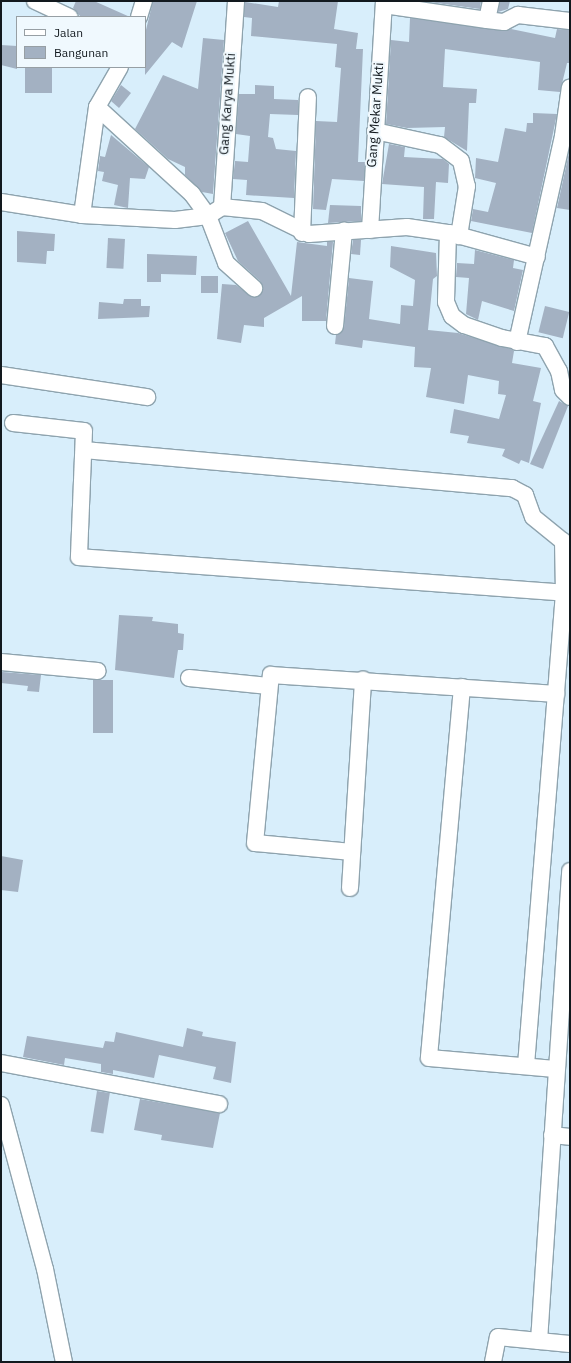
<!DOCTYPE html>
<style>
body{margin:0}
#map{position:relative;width:571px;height:1363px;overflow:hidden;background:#d8eefb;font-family:"IBM Plex Sans",sans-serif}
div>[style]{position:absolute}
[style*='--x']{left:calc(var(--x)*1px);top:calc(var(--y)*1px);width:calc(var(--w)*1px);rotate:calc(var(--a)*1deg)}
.building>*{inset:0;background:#a3b1c2;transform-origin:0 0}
.roads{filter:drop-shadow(1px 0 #8ea3ae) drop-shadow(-1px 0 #8ea3ae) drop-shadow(0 1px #8ea3ae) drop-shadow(0 -1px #8ea3ae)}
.minor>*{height:16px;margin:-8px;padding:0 8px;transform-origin:8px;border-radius:8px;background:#fff}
span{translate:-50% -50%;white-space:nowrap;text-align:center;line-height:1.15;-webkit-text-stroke:4px #f0f9fe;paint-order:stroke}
.street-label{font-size:13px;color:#12191e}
.frame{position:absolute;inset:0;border:2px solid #12191e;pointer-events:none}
.legend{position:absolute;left:16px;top:16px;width:130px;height:52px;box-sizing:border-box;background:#f0f9fe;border:1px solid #979fa4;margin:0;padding:5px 7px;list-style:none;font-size:12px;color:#12191e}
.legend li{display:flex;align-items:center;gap:8px;height:20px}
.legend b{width:20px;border:1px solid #979fa4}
</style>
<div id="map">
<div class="building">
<i style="clip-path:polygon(76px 1px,94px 1px,130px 17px,81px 17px,73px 8px)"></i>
<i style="clip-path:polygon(153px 1px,197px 1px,182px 48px,172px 42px,145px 75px,145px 34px)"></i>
<i style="clip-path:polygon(279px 1px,338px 1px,334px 29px,358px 33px,356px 49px,363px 49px,358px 162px,365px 162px,364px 181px,332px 179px,326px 210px,313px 209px,316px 121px,337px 122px,341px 68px,335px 67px,337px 44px,251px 36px,252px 18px,244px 17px,245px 2px,278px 7px)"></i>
<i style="clip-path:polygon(422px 1px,481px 1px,480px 9px)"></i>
<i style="clip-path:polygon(500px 1px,510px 1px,508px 9px,498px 12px)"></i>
<i style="clip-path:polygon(410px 18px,503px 31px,511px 29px,555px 38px,557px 29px,570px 30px,570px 63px,567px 63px,560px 92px,538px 90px,540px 62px,445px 49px,443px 87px,477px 89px,476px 103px,469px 103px,467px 151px,444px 137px,445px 127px,407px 128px,386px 124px,391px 40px,409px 42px)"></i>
<i style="clip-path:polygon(203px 38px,224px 40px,213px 194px,202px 192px,185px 175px,185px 167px,168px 159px,135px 129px,163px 75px,198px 89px)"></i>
<i style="clip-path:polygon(1px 45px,17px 46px,17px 69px,1px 65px)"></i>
<i style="left:25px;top:67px;width:27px;height:26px"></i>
<i style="clip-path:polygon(121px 85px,131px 93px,119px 108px,111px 101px)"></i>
<i style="clip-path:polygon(255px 85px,274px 86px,274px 99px,298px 100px,298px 115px,270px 114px,268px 137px,273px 138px,276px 149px,296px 151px,294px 198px,246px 195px,247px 180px,233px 179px,235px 161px,248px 162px,250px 136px,236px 134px,239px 94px,255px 94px)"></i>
<i style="clip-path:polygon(533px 113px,557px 114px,532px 233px,471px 221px,473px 209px,488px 212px,496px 183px,475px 178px,476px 158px,498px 162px,505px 128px,526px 132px,527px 123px,533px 123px)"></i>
<i style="clip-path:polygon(111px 135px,149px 167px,145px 179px,130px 178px,128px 208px,114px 205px,118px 185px,102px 181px,104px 172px,98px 171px,100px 156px,105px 157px)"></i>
<i style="clip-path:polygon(389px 144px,405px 147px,404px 157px,443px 159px,449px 164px,448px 183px,436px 182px,434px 219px,423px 219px,424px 187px,382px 184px)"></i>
<i style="clip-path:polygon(570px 148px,570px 210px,557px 208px)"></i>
<i style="clip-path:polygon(330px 205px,361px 206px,361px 221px,328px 223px)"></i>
<i style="clip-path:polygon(248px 221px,291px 296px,297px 242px,327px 246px,327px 242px,333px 242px,326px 321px,302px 321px,302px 296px,264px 318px,264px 327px,244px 325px,241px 343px,217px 339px,222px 284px,236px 285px,252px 297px,263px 290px,260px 281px,238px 261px,225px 233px)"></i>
<i style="clip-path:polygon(17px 231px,55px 234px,54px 251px,47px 251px,46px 264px,17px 262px)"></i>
<i style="left:108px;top:238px;width:17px;height:30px;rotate:3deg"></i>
<i style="clip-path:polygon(353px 240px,361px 240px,360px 255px,351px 254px)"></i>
<i style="clip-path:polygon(391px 246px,436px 253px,437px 276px,433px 279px,428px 330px,458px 333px,511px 349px,514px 351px,512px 363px,541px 368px,533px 401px,541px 403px,529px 463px,521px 460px,519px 464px,502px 456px,505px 449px,467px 443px,469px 436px,450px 433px,454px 409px,499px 419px,506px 395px,498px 394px,499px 381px,468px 375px,464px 404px,426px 397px,431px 368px,414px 367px,415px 347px,363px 340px,362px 348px,335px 344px,336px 335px,344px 327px,349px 278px,373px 281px,369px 319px,400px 324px,401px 305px,413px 306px,415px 280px,390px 267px)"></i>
<i style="clip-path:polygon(475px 250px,514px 260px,513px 268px,523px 270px,514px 311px,482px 301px,478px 320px,466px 314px,469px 278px,456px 277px,457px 263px,474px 264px)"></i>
<i style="clip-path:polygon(147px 254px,197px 256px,196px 275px,161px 274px,161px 282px,147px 282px)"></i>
<i style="left:201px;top:276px;width:17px;height:17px"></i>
<i style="clip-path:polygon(124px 299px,141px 299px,141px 306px,150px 306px,149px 317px,98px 319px,99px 302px,123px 304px)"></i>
<i style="left:545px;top:306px;width:25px;height:27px;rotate:14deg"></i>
<i style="clip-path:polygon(559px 401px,568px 406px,543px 469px,530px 464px)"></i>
<i style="clip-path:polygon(119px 615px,153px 617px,152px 621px,178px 624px,178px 633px,184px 634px,183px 650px,178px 650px,174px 678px,115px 670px)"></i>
<i style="clip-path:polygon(2px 672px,41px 675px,39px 692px,27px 691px,28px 686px,1px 683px)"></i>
<i style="left:93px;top:680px;width:20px;height:53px"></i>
<i style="clip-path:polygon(1px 856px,23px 860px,18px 892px,1px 890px)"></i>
<i style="clip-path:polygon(187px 1028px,203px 1032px,202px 1036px,236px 1042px,231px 1083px,213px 1079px,216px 1067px,159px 1055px,154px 1078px,113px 1070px,113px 1074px,101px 1072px,101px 1064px,65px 1058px,64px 1065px,23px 1057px,27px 1036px,103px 1048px,105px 1041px,114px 1042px,116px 1032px,183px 1047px)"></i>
<i style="left:97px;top:1091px;width:13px;height:41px;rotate:9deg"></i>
<i style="clip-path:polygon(140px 1099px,220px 1113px,213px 1148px,161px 1140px,162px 1135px,134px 1130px)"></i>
</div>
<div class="roads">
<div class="minor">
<i style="--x:35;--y:1;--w:38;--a:25"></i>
<i style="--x:491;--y:1;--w:19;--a:102"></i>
<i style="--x:487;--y:20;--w:17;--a:7"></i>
<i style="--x:504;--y:22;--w:16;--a:-27"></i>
<i style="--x:518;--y:15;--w:52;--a:6.6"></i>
<i style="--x:384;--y:5;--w:104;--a:8.3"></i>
<i style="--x:139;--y:17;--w:17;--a:-73"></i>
<i style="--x:97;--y:107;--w:129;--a:42.5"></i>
<i style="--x:192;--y:194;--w:27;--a:54"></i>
<i style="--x:208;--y:216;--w:50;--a:69"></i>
<i style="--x:226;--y:263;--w:38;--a:42"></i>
<i style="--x:375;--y:131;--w:66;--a:12.2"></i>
<i style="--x:440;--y:145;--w:26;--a:37"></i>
<i style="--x:461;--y:161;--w:26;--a:77"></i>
<i style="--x:467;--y:186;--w:51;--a:99.1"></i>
<i style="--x:1;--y:202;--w:82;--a:9.1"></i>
<i style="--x:82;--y:215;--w:93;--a:3.1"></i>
<i style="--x:175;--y:220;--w:33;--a:-7"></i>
<i style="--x:208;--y:216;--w:17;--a:-33"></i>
<i style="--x:222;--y:207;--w:40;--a:5.7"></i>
<i style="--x:262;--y:211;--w:52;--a:26.1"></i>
<i style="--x:309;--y:234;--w:98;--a:-4.1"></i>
<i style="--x:407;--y:227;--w:41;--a:8.3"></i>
<i style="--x:448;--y:233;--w:69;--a:91.7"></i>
<i style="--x:446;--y:302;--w:15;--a:67"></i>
<i style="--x:452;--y:316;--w:15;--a:37"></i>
<i style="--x:464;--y:325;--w:40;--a:18.9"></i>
<i style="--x:502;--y:338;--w:44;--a:10.5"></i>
<i style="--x:545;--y:346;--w:29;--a:61"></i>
<i style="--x:559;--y:371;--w:19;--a:78"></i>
<i style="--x:563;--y:390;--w:10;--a:45"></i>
<i style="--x:222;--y:207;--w:206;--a:-86.1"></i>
<i style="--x:82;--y:215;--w:109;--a:-82.1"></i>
<i style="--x:97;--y:107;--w:46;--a:-60.1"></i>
<i style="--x:370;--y:230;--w:229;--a:-86.5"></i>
<i style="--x:302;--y:233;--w:136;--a:-87.5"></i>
<i style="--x:450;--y:233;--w:90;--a:15.4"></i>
<i style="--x:335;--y:326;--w:96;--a:-84.6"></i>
<i style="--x:517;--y:342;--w:211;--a:-77.4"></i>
<i style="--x:563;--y:136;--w:49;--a:-81.9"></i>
<i style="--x:1;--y:375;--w:148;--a:8.6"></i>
<i style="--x:13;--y:423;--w:71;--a:6.4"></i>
<i style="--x:84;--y:431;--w:126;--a:92.3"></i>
<i style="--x:79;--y:557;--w:492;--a:4.2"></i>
<i style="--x:84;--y:450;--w:430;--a:5.1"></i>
<i style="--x:512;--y:488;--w:15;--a:28"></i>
<i style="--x:525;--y:495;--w:23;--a:70"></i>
<i style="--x:533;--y:517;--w:38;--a:39"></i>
<i style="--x:563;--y:541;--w:52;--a:88.9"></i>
<i style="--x:564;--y:593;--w:474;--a:94.6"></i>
<i style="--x:1;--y:662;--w:97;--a:5.3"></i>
<i style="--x:189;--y:678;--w:80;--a:5.7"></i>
<i style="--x:462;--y:687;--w:372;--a:95.1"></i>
<i style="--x:429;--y:1058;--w:127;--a:5"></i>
<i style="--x:352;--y:852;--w:97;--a:-174.7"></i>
<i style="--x:255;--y:843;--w:169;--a:-84.6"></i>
<i style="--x:271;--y:675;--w:286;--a:3.8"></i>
<i style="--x:350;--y:888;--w:209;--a:-86.4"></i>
<i style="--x:1;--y:1063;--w:222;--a:10.7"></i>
<i style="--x:1;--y:1105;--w:170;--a:75"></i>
<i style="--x:45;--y:1269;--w:95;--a:78.5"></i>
<i style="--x:552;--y:1135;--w:18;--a:6"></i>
<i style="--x:539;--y:1341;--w:471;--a:-86.2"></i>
<i style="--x:493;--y:1362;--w:25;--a:-79"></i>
<i style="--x:498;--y:1337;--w:72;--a:5.6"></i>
</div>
</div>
<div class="street-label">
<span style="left:228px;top:104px;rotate:-86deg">Gang Karya Mukti</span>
<span style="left:376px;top:115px;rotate:-86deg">Gang Mekar Mukti</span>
</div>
<div class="frame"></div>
<ul class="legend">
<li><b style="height:5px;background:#fff"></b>Jalan</li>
<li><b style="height:11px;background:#a3b1c2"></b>Bangunan</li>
</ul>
</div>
